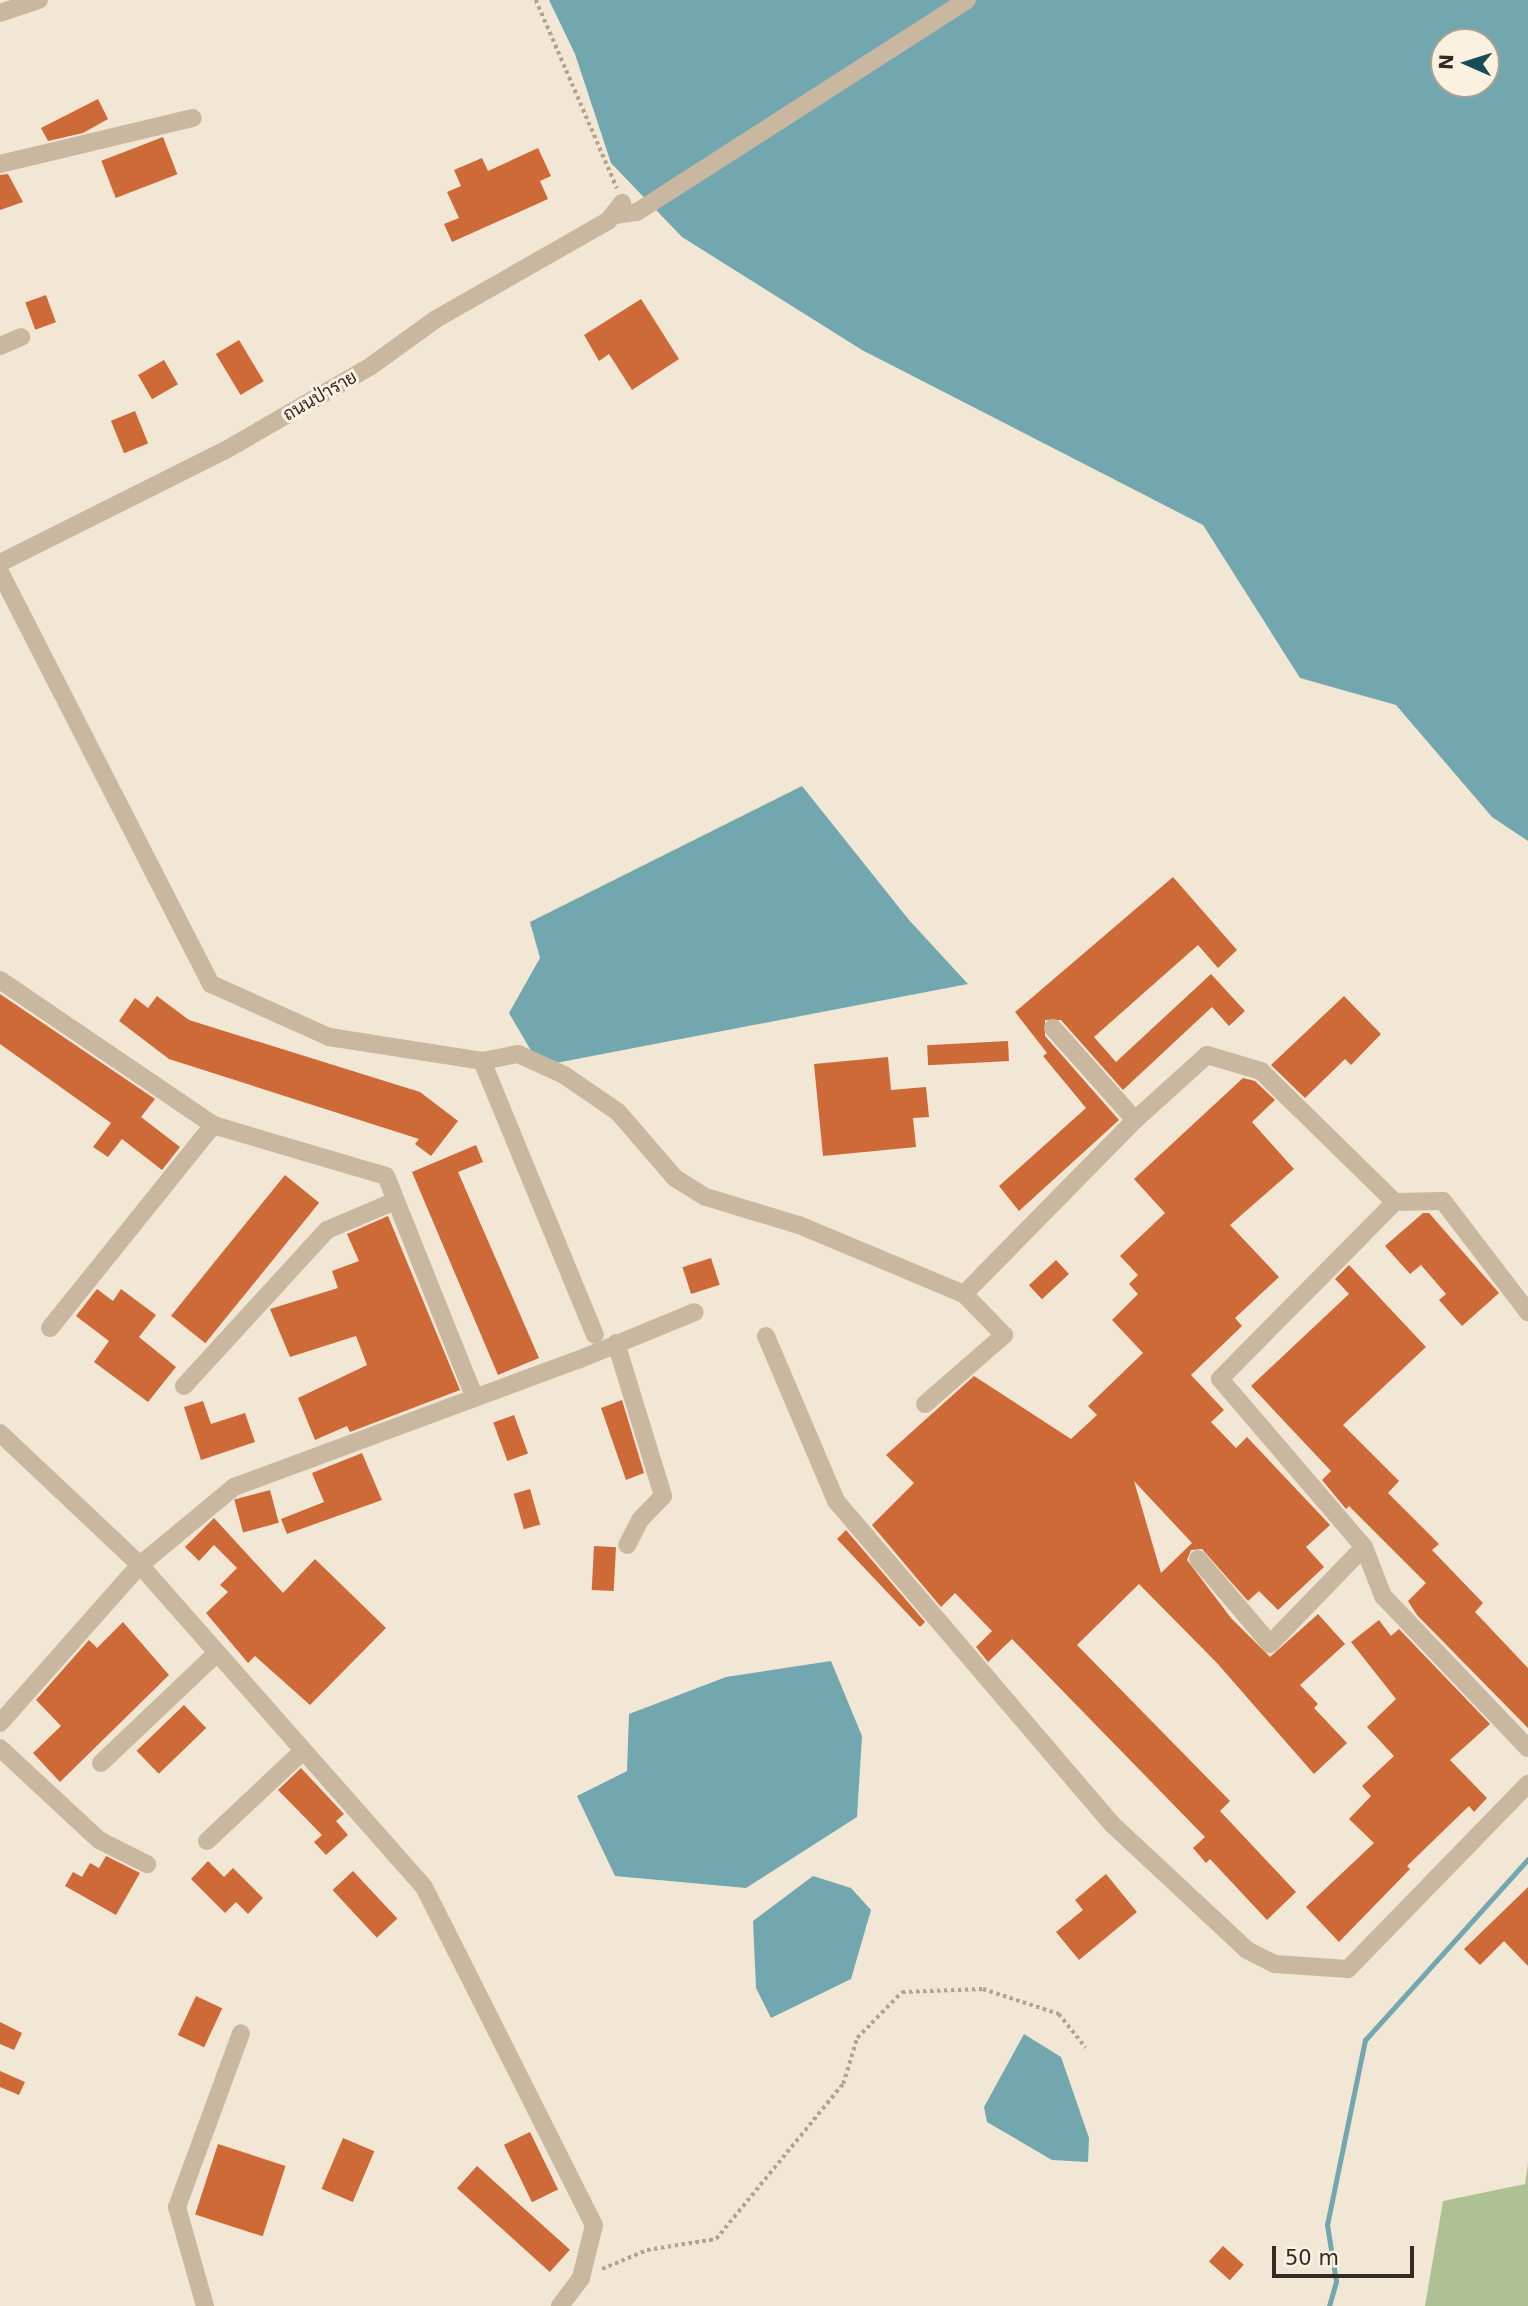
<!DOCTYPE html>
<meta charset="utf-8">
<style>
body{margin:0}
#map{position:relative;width:1528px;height:2306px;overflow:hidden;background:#f2e7d4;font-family:"DejaVu Sans",Sarabun,sans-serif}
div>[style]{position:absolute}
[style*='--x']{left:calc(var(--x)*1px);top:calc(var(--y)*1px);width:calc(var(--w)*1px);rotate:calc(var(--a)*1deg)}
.green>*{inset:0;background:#aec194}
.water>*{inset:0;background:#72a7b0}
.stream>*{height:5px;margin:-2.5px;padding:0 2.5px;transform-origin:2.5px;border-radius:2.5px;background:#72a7b0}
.building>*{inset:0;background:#cd6a37;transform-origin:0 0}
.path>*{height:3.5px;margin-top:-1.75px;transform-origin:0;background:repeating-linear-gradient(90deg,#b6a18b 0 3.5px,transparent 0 7px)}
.minor>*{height:18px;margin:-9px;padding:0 9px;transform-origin:9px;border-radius:9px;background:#cab7a0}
span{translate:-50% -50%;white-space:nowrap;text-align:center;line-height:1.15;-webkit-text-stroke:6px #faf1e1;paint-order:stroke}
.street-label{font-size:18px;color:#332a24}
.north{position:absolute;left:1430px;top:28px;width:70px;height:70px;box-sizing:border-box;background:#faf1e1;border:2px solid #aaa195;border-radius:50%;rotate:273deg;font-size:19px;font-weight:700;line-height:28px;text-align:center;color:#332a24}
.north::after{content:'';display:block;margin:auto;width:24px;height:32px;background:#184c56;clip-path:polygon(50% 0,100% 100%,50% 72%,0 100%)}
.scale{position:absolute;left:1272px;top:2246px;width:142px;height:32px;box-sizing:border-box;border:4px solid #332a24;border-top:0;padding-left:9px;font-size:21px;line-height:24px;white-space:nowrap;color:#332a24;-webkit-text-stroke:5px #faf1e1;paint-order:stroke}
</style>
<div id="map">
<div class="green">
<i style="clip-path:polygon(1528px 2163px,1528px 2306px,1425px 2306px,1443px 2201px,1525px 2184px)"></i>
</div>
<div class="water">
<i style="clip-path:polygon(evenodd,549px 0,1528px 0,1528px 841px,1492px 817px,1396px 705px,1300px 678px,1203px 525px,862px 350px,682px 237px,611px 163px,575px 54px,549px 0,1444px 42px,1486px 42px,1486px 84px,1444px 84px,1444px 42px)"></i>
<i style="clip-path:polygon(802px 786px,909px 920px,968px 984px,540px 1066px,509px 1013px,540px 958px,530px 922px)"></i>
<i style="clip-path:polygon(831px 1661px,862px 1736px,857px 1817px,746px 1888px,615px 1876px,577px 1796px,627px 1771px,629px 1714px,726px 1677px)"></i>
<i style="clip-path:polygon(813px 1876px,851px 1888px,871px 1910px,851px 1979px,771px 2018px,756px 1988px,753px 1921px)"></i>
<i style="clip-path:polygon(1024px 2034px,1061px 2057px,1089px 2138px,1088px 2162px,1052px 2160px,987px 2122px,984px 2107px)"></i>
</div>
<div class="stream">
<i style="--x:1329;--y:2306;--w:26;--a:-74"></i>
<i style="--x:1336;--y:2281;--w:57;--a:-99.1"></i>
<i style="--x:1327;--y:2225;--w:189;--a:-78.4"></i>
<i style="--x:1365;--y:2040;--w:244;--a:-48"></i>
</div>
<div class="building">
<i style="clip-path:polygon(98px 99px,108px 119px,83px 133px,48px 141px,41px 128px)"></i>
<i style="left:163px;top:137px;width:40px;height:66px;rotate:69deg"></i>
<i style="clip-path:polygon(538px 148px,551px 176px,540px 181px,548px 199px,452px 242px,444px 224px,459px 218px,447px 192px,461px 186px,454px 170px,482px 158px,488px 171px)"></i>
<i style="clip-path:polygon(8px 174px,23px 202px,0 210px,0 175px)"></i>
<i style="left:46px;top:295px;width:29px;height:22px;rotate:70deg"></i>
<i style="clip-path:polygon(641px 299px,679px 359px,632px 390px,609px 354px,599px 361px,584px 335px)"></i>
<i style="left:239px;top:340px;width:48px;height:27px;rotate:59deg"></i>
<i style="left:164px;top:360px;width:28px;height:30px;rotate:60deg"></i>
<i style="left:135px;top:411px;width:35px;height:26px;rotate:68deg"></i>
<i style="clip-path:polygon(1173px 877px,1237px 950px,1218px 968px,1198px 945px,1094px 1037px,1116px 1062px,1211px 974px,1245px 1011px,1229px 1026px,1212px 1007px,1123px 1090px,1061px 1020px,1045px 1020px,1045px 1036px,1119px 1120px,1019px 1211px,999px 1186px,1086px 1108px,1043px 1056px,1047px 1053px,1015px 1012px)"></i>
<i style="clip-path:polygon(0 994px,155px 1099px,141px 1117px,180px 1147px,162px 1170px,122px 1139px,108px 1157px,93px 1147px,111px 1123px,0 1044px)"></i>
<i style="clip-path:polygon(157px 996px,189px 1020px,420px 1092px,458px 1121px,431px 1156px,415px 1144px,419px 1139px,169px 1059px,119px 1021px,135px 998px,148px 1008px)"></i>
<i style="clip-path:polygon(1344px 996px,1381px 1034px,1351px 1065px,1345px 1059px,1305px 1098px,1271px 1065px)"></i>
<i style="left:1008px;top:1041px;width:20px;height:81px;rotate:87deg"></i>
<i style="clip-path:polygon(888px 1057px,891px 1090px,926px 1087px,929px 1117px,913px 1118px,916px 1147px,823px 1156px,814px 1064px)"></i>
<i style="clip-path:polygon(evenodd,1243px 1078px,1255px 1081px,1275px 1100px,1252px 1122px,1294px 1169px,1230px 1225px,1279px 1277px,1235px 1318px,1242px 1326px,1191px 1375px,1224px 1410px,1211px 1422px,1236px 1448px,1247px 1437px,1330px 1525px,1306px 1547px,1324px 1567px,1278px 1610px,1259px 1591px,1248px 1601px,1202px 1549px,1191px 1550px,1187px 1560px,1231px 1618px,1270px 1657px,1318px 1614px,1345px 1644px,1300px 1685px,1318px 1704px,1314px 1708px,1347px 1743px,1314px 1774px,1217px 1663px,1139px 1584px,1077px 1645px,1230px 1801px,1220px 1811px,1296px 1892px,1267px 1920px,1210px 1859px,1206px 1863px,1193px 1848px,1205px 1837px,1012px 1639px,988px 1662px,976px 1647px,992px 1631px,955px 1593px,941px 1607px,872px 1525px,914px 1483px,886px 1455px,974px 1376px,1071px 1439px,1097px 1415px,1088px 1406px,1143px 1353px,1112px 1320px,1138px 1294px,1129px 1284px,1138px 1275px,1120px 1256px,1165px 1213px,1134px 1179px,1243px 1078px,1134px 1481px,1192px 1543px,1161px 1573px,1134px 1481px)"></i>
<i style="clip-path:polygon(476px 1145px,483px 1162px,458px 1172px,539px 1358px,498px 1375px,412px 1172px)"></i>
<i style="left:285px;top:1175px;width:44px;height:181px;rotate:39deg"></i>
<i style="clip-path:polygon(1423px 1213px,1429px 1213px,1499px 1293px,1462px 1326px,1439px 1300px,1446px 1294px,1421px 1265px,1410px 1274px,1385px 1246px)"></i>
<i style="clip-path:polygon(388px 1216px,460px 1390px,350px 1432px,347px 1426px,315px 1440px,298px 1398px,367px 1365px,356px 1336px,290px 1357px,270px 1309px,338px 1288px,332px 1271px,359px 1261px,347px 1234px)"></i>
<i style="left:711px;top:1258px;width:28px;height:30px;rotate:72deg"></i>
<i style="left:1056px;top:1260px;width:19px;height:37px;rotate:47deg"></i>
<i style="clip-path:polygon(1349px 1265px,1426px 1347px,1343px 1425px,1399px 1481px,1388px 1493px,1439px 1544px,1432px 1550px,1483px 1603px,1475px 1612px,1528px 1668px,1528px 1728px,1417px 1615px,1408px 1601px,1426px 1583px,1349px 1506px,1346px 1509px,1322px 1480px,1331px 1471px,1251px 1386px,1349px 1294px,1335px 1279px)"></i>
<i style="clip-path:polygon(97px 1289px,113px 1301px,121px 1289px,156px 1315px,139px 1337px,176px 1367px,148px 1402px,94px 1362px,109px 1341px,76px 1316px)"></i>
<i style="clip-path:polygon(622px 1400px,644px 1473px,626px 1480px,601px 1408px)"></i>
<i style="clip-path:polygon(203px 1401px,211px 1424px,245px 1413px,255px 1442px,201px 1460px,184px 1407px)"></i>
<i style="left:514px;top:1415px;width:41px;height:22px;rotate:70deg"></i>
<i style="clip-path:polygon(362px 1453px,382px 1500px,287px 1534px,281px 1519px,324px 1502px,312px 1473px)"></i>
<i style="left:530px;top:1489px;width:37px;height:17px;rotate:74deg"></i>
<i style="left:270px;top:1490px;width:34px;height:37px;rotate:75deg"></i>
<i style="clip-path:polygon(214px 1518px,283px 1593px,315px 1559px,386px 1628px,310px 1705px,255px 1656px,248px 1663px,206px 1613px,228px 1592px,220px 1585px,237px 1568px,214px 1545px,199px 1561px,185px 1547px)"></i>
<i style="clip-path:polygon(846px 1530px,925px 1622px,920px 1627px,837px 1539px)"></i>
<i style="left:594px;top:1546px;width:22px;height:44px;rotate:3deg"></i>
<i style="clip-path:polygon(1379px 1620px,1391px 1636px,1399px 1629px,1490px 1724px,1450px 1760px,1487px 1798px,1474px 1812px,1469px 1806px,1407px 1866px,1410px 1869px,1339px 1942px,1306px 1907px,1374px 1843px,1349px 1819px,1371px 1796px,1362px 1786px,1394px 1756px,1367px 1727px,1396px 1699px,1351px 1642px)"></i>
<i style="clip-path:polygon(123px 1622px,169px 1675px,60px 1782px,33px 1753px,61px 1726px,36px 1700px,89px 1640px,97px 1648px)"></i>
<i style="left:184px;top:1705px;width:32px;height:66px;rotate:46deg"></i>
<i style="clip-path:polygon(301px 1768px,344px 1814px,336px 1821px,348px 1835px,326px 1855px,314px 1842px,322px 1835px,278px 1790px)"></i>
<i style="clip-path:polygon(106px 1856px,140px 1873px,116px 1915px,65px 1886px,73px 1872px,82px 1877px,90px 1863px,99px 1868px)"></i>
<i style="clip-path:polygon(208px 1861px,224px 1877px,233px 1868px,263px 1898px,248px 1914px,236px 1902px,225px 1913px,191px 1879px)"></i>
<i style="left:353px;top:1871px;width:65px;height:28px;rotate:47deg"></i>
<i style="clip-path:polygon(1106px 1874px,1137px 1912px,1079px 1960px,1056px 1932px,1083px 1910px,1075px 1900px)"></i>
<i style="clip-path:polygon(1528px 1887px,1528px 1966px,1504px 1941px,1480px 1965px,1464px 1949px)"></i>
<i style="left:196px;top:1996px;width:29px;height:43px;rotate:25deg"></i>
<i style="clip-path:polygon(0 2022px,22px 2033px,14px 2050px,0 2044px)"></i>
<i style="clip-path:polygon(0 2071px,25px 2082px,19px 2095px,0 2087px)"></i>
<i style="left:530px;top:2132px;width:64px;height:29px;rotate:64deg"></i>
<i style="left:343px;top:2138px;width:34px;height:55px;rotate:23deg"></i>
<i style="left:218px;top:2144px;width:71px;height:74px;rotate:18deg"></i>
<i style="left:477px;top:2166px;width:125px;height:30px;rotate:42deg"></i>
<i style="left:1223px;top:2246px;width:28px;height:21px;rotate:42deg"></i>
</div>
<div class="path">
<i style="--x:536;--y:0;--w:205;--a:66.7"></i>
<i style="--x:602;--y:2269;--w:49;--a:-22.9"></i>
<i style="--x:647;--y:2250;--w:70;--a:-9.1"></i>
<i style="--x:716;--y:2239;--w:200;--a:-50.7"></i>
<i style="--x:843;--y:2084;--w:48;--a:-73.1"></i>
<i style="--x:857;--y:2038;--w:64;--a:-45.6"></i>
<i style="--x:902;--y:1992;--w:81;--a:-2.1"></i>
<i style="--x:983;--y:1989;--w:80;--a:18.2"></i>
<i style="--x:1059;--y:2014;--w:43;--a:51.5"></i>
</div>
<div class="minor">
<i style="--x:0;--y:13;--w:41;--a:-18.4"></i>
<i style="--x:0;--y:164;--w:198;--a:-13.4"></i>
<i style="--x:615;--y:215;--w:22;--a:-8"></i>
<i style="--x:637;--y:212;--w:392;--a:-32.7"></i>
<i style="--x:0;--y:346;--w:23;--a:-23"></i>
<i style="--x:0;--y:563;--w:250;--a:-26.6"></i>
<i style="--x:224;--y:451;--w:170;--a:-30"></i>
<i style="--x:371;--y:366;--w:80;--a:-35.9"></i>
<i style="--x:436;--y:319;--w:198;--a:-29.7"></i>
<i style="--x:608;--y:221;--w:23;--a:-52"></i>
<i style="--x:0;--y:572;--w:463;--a:62.9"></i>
<i style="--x:211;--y:984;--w:129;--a:24.2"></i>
<i style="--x:329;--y:1037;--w:155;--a:8.9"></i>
<i style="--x:482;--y:1061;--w:296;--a:67.6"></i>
<i style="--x:0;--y:980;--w:258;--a:34.2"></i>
<i style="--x:213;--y:1125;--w:180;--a:16.4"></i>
<i style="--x:386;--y:1176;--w:228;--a:68.2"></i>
<i style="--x:1053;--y:1028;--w:123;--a:48.3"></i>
<i style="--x:482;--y:1061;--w:37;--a:-11"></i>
<i style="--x:518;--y:1054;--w:51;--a:24.5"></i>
<i style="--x:564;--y:1075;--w:65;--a:34.4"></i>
<i style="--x:618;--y:1112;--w:87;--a:49.2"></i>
<i style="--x:675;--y:1178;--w:36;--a:32"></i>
<i style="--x:706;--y:1197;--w:97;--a:16.8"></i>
<i style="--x:799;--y:1225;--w:179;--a:22.7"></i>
<i style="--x:964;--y:1294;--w:244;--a:-45.5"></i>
<i style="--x:1135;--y:1120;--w:97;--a:-42.1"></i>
<i style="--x:1207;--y:1055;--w:56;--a:16.5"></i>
<i style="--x:1261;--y:1071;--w:187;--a:44.4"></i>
<i style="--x:1395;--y:1202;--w:249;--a:134.7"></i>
<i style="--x:1220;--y:1379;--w:221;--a:49.4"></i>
<i style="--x:1364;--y:1547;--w:53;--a:68.8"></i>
<i style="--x:1383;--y:1596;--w:210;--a:46.4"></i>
<i style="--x:1395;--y:1202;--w:48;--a:-1.2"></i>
<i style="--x:1443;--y:1201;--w:140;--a:52.6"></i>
<i style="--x:50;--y:1328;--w:260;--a:-51.2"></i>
<i style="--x:766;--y:1336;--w:179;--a:67"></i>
<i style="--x:836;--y:1501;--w:426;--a:49.5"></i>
<i style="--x:1113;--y:1825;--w:183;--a:43"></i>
<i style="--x:1247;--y:1950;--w:31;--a:27"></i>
<i style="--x:1275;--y:1964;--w:73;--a:3.9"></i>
<i style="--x:1348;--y:1969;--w:258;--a:-45.8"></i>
<i style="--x:616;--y:1343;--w:160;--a:72.9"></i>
<i style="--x:663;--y:1496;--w:33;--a:134"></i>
<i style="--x:640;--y:1520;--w:28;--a:117"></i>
<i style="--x:184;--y:1386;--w:212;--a:-47.5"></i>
<i style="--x:327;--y:1230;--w:74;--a:-23.1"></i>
<i style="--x:925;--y:1404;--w:105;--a:-41.1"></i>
<i style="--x:1004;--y:1335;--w:57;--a:-134.3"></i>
<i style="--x:0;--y:1433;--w:192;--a:43.3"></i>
<i style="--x:140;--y:1565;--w:429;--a:48.6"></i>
<i style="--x:424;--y:1887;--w:378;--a:63.3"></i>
<i style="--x:594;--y:2225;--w:55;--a:103.8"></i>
<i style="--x:581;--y:2278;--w:35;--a:127"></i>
<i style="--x:1198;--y:1559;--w:111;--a:49.7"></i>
<i style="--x:1270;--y:1644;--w:135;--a:-45.9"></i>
<i style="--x:0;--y:1723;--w:211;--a:-48.5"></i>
<i style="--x:140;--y:1565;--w:122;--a:-39.7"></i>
<i style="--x:234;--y:1487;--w:367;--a:-20.3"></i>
<i style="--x:578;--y:1360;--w:126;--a:-22.3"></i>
<i style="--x:0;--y:1748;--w:135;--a:42.9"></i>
<i style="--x:99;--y:1840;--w:54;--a:26.6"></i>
<i style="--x:101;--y:1763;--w:160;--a:-43.5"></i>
<i style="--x:207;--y:1841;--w:132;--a:-43.2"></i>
<i style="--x:205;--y:2306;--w:103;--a:-105.8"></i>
<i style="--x:177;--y:2207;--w:185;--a:-69.8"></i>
</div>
<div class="street-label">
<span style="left:320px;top:396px;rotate:-30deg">ถนนป่าราย</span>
</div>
<div class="north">N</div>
<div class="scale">50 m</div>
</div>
